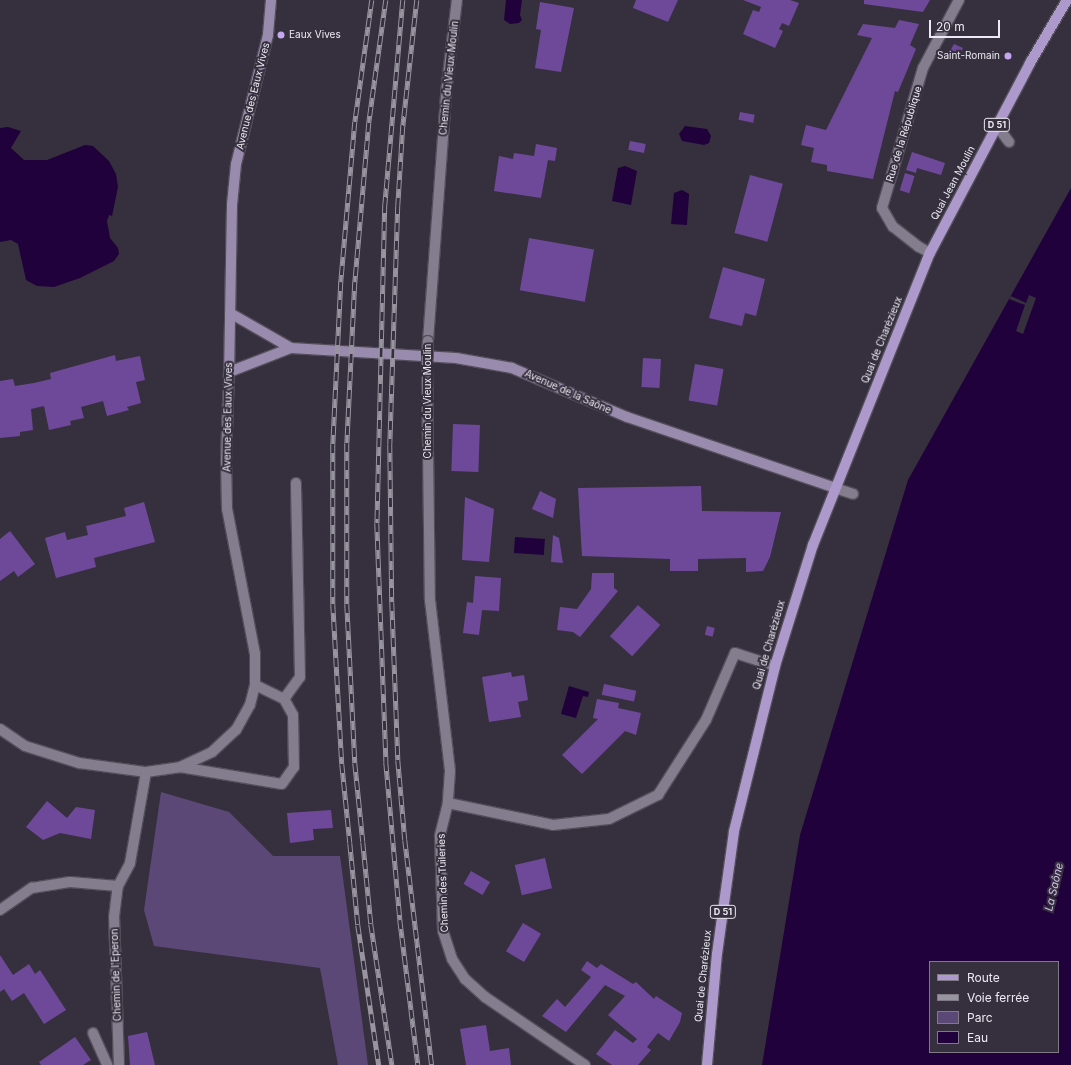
<!DOCTYPE html>
<meta charset="utf-8">
<style>
body{margin:0}
#map{position:relative;width:1071px;height:1065px;overflow:hidden;background:#36303e;font-family:Inter,sans-serif}
div>[style]{position:absolute}
[style*='--x']{left:calc(var(--x)*1px);top:calc(var(--y)*1px);width:calc(var(--w)*1px);rotate:calc(var(--a)*1deg)}
.green>*{inset:0;background:#5c4877}
.water>*{inset:0;background:#21013b;transform-origin:0 0}
.pier>*{inset:0;background:#36303e}
.building>*{inset:0;background:#6e4999;transform-origin:0 0}
.roads{filter:drop-shadow(1px 0 #534e5a) drop-shadow(-1px 0 #534e5a) drop-shadow(0 1px #534e5a) drop-shadow(0 -1px #534e5a)}
.service>*{height:10px;margin:-5px;padding:0 5px;transform-origin:5px;border-radius:5px;background:#837d8d}
.minor>*{height:10px;margin:-5px;padding:0 5px;transform-origin:5px;border-radius:5px;background:#837d8d}
.secondary>*{height:10px;margin:-5px;padding:0 5px;transform-origin:5px;border-radius:5px;background:#998bad}
.primary>*{height:10px;margin:-5px;padding:0 5px;transform-origin:5px;border-radius:5px;background:#ae99cd}
.rail>*{height:4.5px;margin-top:-2.25px;transform-origin:0;background:repeating-linear-gradient(90deg,#36303e 0 9px,#9995a0 0 18px);box-sizing:border-box;border-block:1px solid #9995a0}
.bridges{filter:drop-shadow(1px 0 #534e5a) drop-shadow(-1px 0 #534e5a) drop-shadow(0 1px #534e5a) drop-shadow(0 -1px #534e5a)}
.minor-bridge>*{height:10px;margin:-5px;padding:0 5px;transform-origin:5px;border-radius:5px;background:#837d8d}
.dots>*{width:11px;height:11px;translate:-50% -50%;box-sizing:border-box;border:2px solid #36303e;border-radius:50%}
span{translate:-50% -50%;white-space:nowrap;text-align:center;line-height:1.15;-webkit-text-stroke:4px #36303e;paint-order:stroke}
.shield-label span{padding:1px 3px;background:#36303e;border:1px solid;border-radius:3px;-webkit-text-stroke-width:0}
.shield-label{font-size:9px;color:#ece9f2;font-weight:700}
.poi-label{font-size:10px;color:#ece9f2}
.left{translate:0 -50%;text-align:left}
.right{translate:-100% -50%;text-align:right}
.street-label{font-size:10px;color:#ece9f2}
.water-label{font-size:11px;color:#d4c3ef;font-style:italic}
.legend{position:absolute;left:929px;top:961px;width:130px;height:92px;box-sizing:border-box;background:#36303e;border:1px solid #7f7a86;margin:0;padding:5px 7px;list-style:none;font-size:12px;color:#ece9f2}
.legend li{display:flex;align-items:center;gap:8px;height:20px}
.legend b{width:20px;border:1px solid #7f7a86}
.scale{position:absolute;left:929px;top:20px;width:71px;height:18px;box-sizing:border-box;border:2px solid #ece9f2;border-top:0;padding-left:5px;font-size:12px;line-height:14px;white-space:nowrap;color:#ece9f2;-webkit-text-stroke:3px #36303e;paint-order:stroke}
</style>
<div id="map">
<div class="green">
<i style="clip-path:polygon(161px 792px,229px 812px,273px 856px,340px 856px,368px 1065px,338px 1065px,320px 968px,154px 946px,144px 910px)"></i>
</div>
<div class="water">
<i style="clip-path:polygon(506px 0,522px 0,520px 15px,522px 20px,519px 23px,510px 24px,504px 20px)"></i>
<i style="clip-path:polygon(685px 126px,707px 129px,711px 136px,709px 143px,704px 145px,682px 141px,679px 134px)"></i>
<i style="clip-path:polygon(8px 127px,21px 131px,11px 148px,24px 160px,47px 160px,85px 145px,93px 146px,109px 161px,116px 174px,118px 187px,112px 216px,109px 215px,107px 221px,110px 238px,118px 248px,119px 254px,114px 261px,80px 278px,54px 287px,37px 286px,26px 280px,18px 244px,11px 240px,0 242px,0 128px)"></i>
<i style="clip-path:polygon(625px 166px,637px 171px,631px 205px,612px 201px,618px 168px)"></i>
<i style="clip-path:polygon(evenodd,1071px 188px,1071px 1065px,762px 1065px,800px 835px,908px 480px,1071px 188px,930px 962px,1058px 962px,1058px 1052px,930px 1052px,930px 962px)"></i>
<i style="clip-path:polygon(682px 190px,689px 194px,687px 225px,671px 224px,674px 193px)"></i>
<i style="left:515px;top:537px;width:30px;height:16px;rotate:4deg"></i>
<i style="clip-path:polygon(569px 686px,589px 692px,588px 697px,583px 696px,576px 718px,561px 714px)"></i>
</div>
<div class="pier">
<i style="clip-path:polygon(1029px 295px,1036px 298px,1023px 334px,1016px 331px,1025px 305px,1009px 299px,1011px 296px,1026px 303px)"></i>
</div>
<div class="building">
<i style="clip-path:polygon(636px 0,678px 0,668px 22px,633px 8px)"></i>
<i style="clip-path:polygon(743px 0,790px 0,799px 3px,789px 26px,782px 23px,779px 29px,783px 31px,775px 48px,743px 34px,753px 10px,759px 12px,761px 7px)"></i>
<i style="clip-path:polygon(864px 0,930px 0,923px 12px,864px 4px)"></i>
<i style="clip-path:polygon(540px 2px,574px 8px,561px 72px,535px 68px,541px 30px,536px 29px)"></i>
<i style="clip-path:polygon(899px 20px,919px 24px,910px 45px,916px 49px,898px 92px,895px 91px,873px 179px,827px 171px,827px 165px,811px 162px,814px 148px,801px 145px,806px 125px,826px 130px,872px 38px,857px 35px,863px 24px,895px 28px)"></i>
<i style="clip-path:polygon(954px 44px,963px 48px,959px 55px,950px 51px)"></i>
<i style="left:740px;top:112px;width:15px;height:8px;rotate:11deg"></i>
<i style="left:630px;top:141px;width:16px;height:9px;rotate:11deg"></i>
<i style="clip-path:polygon(536px 144px,557px 148px,555px 161px,548px 160px,541px 198px,494px 191px,499px 156px,513px 159px,514px 153px,534px 156px)"></i>
<i style="clip-path:polygon(912px 152px,945px 163px,941px 175px,917px 168px,916px 173px,906px 170px)"></i>
<i style="left:905px;top:173px;width:10px;height:18px;rotate:17deg"></i>
<i style="left:750px;top:175px;width:34px;height:60px;rotate:15deg"></i>
<i style="left:529px;top:238px;width:66px;height:53px;rotate:10deg"></i>
<i style="clip-path:polygon(723px 267px,765px 279px,756px 316px,745px 313px,742px 326px,709px 318px)"></i>
<i style="clip-path:polygon(115px 355px,116px 361px,140px 356px,145px 380px,136px 382px,141px 403px,127px 407px,129px 410px,107px 416px,103px 401px,81px 407px,84px 418px,70px 421px,71px 425px,49px 430px,44px 406px,31px 409px,33px 430px,20px 432px,20px 436px,0 438px,0 381px,13px 379px,15px 386px,34px 383px,51px 379px,50px 373px)"></i>
<i style="left:643px;top:358px;width:18px;height:29px;rotate:3deg"></i>
<i style="left:695px;top:364px;width:29px;height:37px;rotate:10deg"></i>
<i style="left:453px;top:424px;width:27px;height:47px;rotate:2deg"></i>
<i style="clip-path:polygon(701px 486px,702px 511px,781px 512px,770px 557px,763px 571px,746px 572px,746px 558px,698px 559px,698px 571px,670px 571px,670px 559px,582px 556px,578px 488px)"></i>
<i style="clip-path:polygon(540px 491px,556px 499px,553px 518px,532px 509px)"></i>
<i style="clip-path:polygon(465px 497px,494px 509px,489px 562px,462px 560px)"></i>
<i style="clip-path:polygon(144px 502px,155px 542px,94px 558px,96px 567px,56px 578px,45px 538px,65px 532px,67px 540px,88px 535px,86px 526px,126px 516px,124px 508px)"></i>
<i style="clip-path:polygon(10px 531px,35px 564px,18px 577px,14px 571px,0 581px,0 539px)"></i>
<i style="clip-path:polygon(553px 535px,559px 538px,563px 563px,551px 562px)"></i>
<i style="clip-path:polygon(592px 573px,614px 573px,614px 588px,618px 591px,580px 637px,573px 632px,557px 630px,560px 607px,577px 609px,591px 589px)"></i>
<i style="clip-path:polygon(475px 576px,501px 578px,499px 611px,482px 610px,479px 635px,463px 633px,467px 602px,473px 603px)"></i>
<i style="left:638px;top:605px;width:30px;height:42px;rotate:42deg"></i>
<i style="left:707px;top:626px;width:8px;height:9px;rotate:14deg"></i>
<i style="clip-path:polygon(511px 672px,512px 677px,524px 675px,528px 700px,518px 702px,521px 717px,489px 722px,482px 677px)"></i>
<i style="left:604px;top:684px;width:33px;height:11px;rotate:12deg"></i>
<i style="clip-path:polygon(597px 699px,619px 703px,618px 708px,641px 713px,636px 735px,625px 731px,582px 774px,562px 755px,598px 719px,593px 718px)"></i>
<i style="clip-path:polygon(47px 801px,67px 818px,76px 807px,95px 810px,91px 839px,60px 833px,43px 840px,26px 827px)"></i>
<i style="clip-path:polygon(331px 810px,333px 828px,313px 829px,314px 840px,290px 843px,287px 813px)"></i>
<i style="left:545px;top:858px;width:31px;height:31px;rotate:77deg"></i>
<i style="left:471px;top:871px;width:22px;height:15px;rotate:30deg"></i>
<i style="left:523px;top:923px;width:21px;height:33px;rotate:31deg"></i>
<i style="clip-path:polygon(0 955px,13px 975px,29px 964px,35px 974px,40px 970px,66px 1010px,44px 1024px,24px 993px,12px 1001px,4px 989px,0 992px)"></i>
<i style="clip-path:polygon(587px 961px,597px 968px,601px 964px,633px 984px,636px 982px,654px 999px,656px 996px,682px 1013px,680px 1022px,669px 1041px,658px 1033px,647px 1047px,651px 1050px,638px 1065px,612px 1065px,596px 1054px,615px 1030px,633px 1043px,637px 1039px,608px 1015px,625px 996px,605px 985px,566px 1032px,542px 1016px,557px 999px,565px 1007px,591px 977px,581px 970px)"></i>
<i style="clip-path:polygon(486px 1025px,490px 1051px,509px 1048px,511px 1065px,466px 1065px,460px 1029px)"></i>
<i style="clip-path:polygon(147px 1032px,155px 1065px,130px 1065px,128px 1036px)"></i>
<i style="clip-path:polygon(75px 1037px,91px 1060px,83px 1065px,41px 1065px,39px 1062px)"></i>
</div>
<div class="roads">
<div class="service">
<i style="--x:997;--y:126;--w:20;--a:53"></i>
<i style="--x:835;--y:488;--w:19;--a:18"></i>
<i style="--x:284;--y:699;--w:27;--a:-54"></i>
<i style="--x:300;--y:677;--w:194;--a:-91.2"></i>
<i style="--x:180;--y:767;--w:103;--a:9.5"></i>
<i style="--x:282;--y:784;--w:21;--a:-55"></i>
<i style="--x:294;--y:767;--w:52;--a:-91.1"></i>
<i style="--x:293;--y:715;--w:18;--a:-119"></i>
<i style="--x:284;--y:699;--w:32;--a:-154"></i>
<i style="--x:93;--y:1033;--w:35;--a:66"></i>
</div>
<div class="minor">
<i style="--x:930;--y:253;--w:13;--a:-151"></i>
<i style="--x:919;--y:247;--w:33;--a:-142"></i>
<i style="--x:893;--y:227;--w:22;--a:-120"></i>
<i style="--x:882;--y:208;--w:146;--a:-73.7"></i>
<i style="--x:923;--y:68;--w:77;--a:-62.1"></i>
<i style="--x:428;--y:341;--w:249;--a:-85.8"></i>
<i style="--x:446;--y:93;--w:94;--a:-83.3"></i>
<i style="--x:427;--y:366;--w:234;--a:89.3"></i>
<i style="--x:430;--y:600;--w:172;--a:83.3"></i>
<i style="--x:450;--y:771;--w:32;--a:94"></i>
<i style="--x:448;--y:803;--w:34;--a:104"></i>
<i style="--x:440;--y:836;--w:95;--a:88.2"></i>
<i style="--x:443;--y:931;--w:29;--a:72"></i>
<i style="--x:452;--y:959;--w:24;--a:57"></i>
<i style="--x:465;--y:979;--w:27;--a:42"></i>
<i style="--x:485;--y:997;--w:121;--a:34.2"></i>
<i style="--x:0;--y:729;--w:30;--a:34"></i>
<i style="--x:25;--y:746;--w:57;--a:17.5"></i>
<i style="--x:79;--y:763;--w:68;--a:7.7"></i>
<i style="--x:146;--y:772;--w:34;--a:-8"></i>
<i style="--x:180;--y:767;--w:35;--a:-25"></i>
<i style="--x:212;--y:752;--w:33;--a:-43"></i>
<i style="--x:236;--y:730;--w:29;--a:-61"></i>
<i style="--x:250;--y:705;--w:21;--a:-76"></i>
<i style="--x:255;--y:685;--w:31;--a:-90"></i>
<i style="--x:255;--y:654;--w:148;--a:-100.9"></i>
<i style="--x:227;--y:509;--w:48;--a:-91.2"></i>
<i style="--x:226;--y:461;--w:89;--a:-88.1"></i>
<i style="--x:448;--y:803;--w:107;--a:11.8"></i>
<i style="--x:553;--y:825;--w:56;--a:-6.1"></i>
<i style="--x:609;--y:819;--w:55;--a:-26.1"></i>
<i style="--x:658;--y:795;--w:89;--a:-57.4"></i>
<i style="--x:706;--y:720;--w:73;--a:-66.6"></i>
<i style="--x:735;--y:653;--w:42;--a:18"></i>
<i style="--x:0;--y:910;--w:39;--a:-35"></i>
<i style="--x:32;--y:888;--w:38;--a:-9"></i>
<i style="--x:70;--y:882;--w:48;--a:4.8"></i>
<i style="--x:119;--y:1065;--w:148;--a:-91.9"></i>
<i style="--x:114;--y:917;--w:31;--a:-83"></i>
<i style="--x:118;--y:886;--w:26;--a:-62"></i>
<i style="--x:130;--y:863;--w:92;--a:-80"></i>
</div>
<div class="secondary">
<i style="--x:271;--y:0;--w:35;--a:95"></i>
<i style="--x:268;--y:35;--w:133;--a:103.9"></i>
<i style="--x:236;--y:164;--w:41;--a:95.6"></i>
<i style="--x:232;--y:205;--w:167;--a:91"></i>
<i style="--x:229;--y:372;--w:66;--a:-21.2"></i>
<i style="--x:230;--y:313;--w:70;--a:29.8"></i>
<i style="--x:291;--y:348;--w:165;--a:3.5"></i>
<i style="--x:456;--y:358;--w:57;--a:10.1"></i>
<i style="--x:512;--y:368;--w:125;--a:23.1"></i>
<i style="--x:627;--y:417;--w:220;--a:18.8"></i>
</div>
<div class="primary">
<i style="--x:707;--y:1065;--w:111;--a:-84.9"></i>
<i style="--x:717;--y:954;--w:124;--a:-82.1"></i>
<i style="--x:734;--y:831;--w:170;--a:-76"></i>
<i style="--x:775;--y:666;--w:127;--a:-72.6"></i>
<i style="--x:813;--y:545;--w:315;--a:-68.2"></i>
<i style="--x:930;--y:253;--w:215;--a:-62.2"></i>
<i style="--x:1030;--y:63;--w:73;--a:-59.6"></i>
</div>
</div>
<div class="rail">
<i style="--x:372;--y:0;--w:123;--a:97.9"></i>
<i style="--x:355;--y:122;--w:161;--a:95"></i>
<i style="--x:341;--y:282;--w:162;--a:92.8"></i>
<i style="--x:333;--y:444;--w:160;--a:90"></i>
<i style="--x:333;--y:604;--w:160;--a:86.8"></i>
<i style="--x:342;--y:764;--w:79;--a:84.2"></i>
<i style="--x:350;--y:843;--w:82;--a:84.4"></i>
<i style="--x:358;--y:925;--w:142;--a:81.5"></i>
<i style="--x:386;--y:0;--w:124;--a:97.9"></i>
<i style="--x:369;--y:123;--w:160;--a:95"></i>
<i style="--x:355;--y:282;--w:161;--a:92.8"></i>
<i style="--x:347;--y:443;--w:161;--a:90"></i>
<i style="--x:347;--y:604;--w:159;--a:87.1"></i>
<i style="--x:355;--y:763;--w:79;--a:84.2"></i>
<i style="--x:363;--y:842;--w:82;--a:84.4"></i>
<i style="--x:371;--y:924;--w:143;--a:81.5"></i>
<i style="--x:403;--y:0;--w:205;--a:95"></i>
<i style="--x:385;--y:204;--w:319;--a:91.4"></i>
<i style="--x:377;--y:523;--w:239;--a:87.8"></i>
<i style="--x:386;--y:762;--w:159;--a:84.9"></i>
<i style="--x:400;--y:920;--w:146;--a:82.9"></i>
<i style="--x:417;--y:0;--w:127;--a:96.3"></i>
<i style="--x:403;--y:126;--w:79;--a:93.6"></i>
<i style="--x:398;--y:205;--w:239;--a:91.9"></i>
<i style="--x:390;--y:444;--w:158;--a:89.3"></i>
<i style="--x:392;--y:602;--w:158;--a:87.8"></i>
<i style="--x:398;--y:760;--w:80;--a:85"></i>
<i style="--x:405;--y:840;--w:227;--a:83.2"></i>
</div>
<div class="bridges">
<div class="minor-bridge">
<i style="--x:427;--y:366;--w:25;--a:-88"></i>
</div>
</div>
<div class="dots">
<i style="left:281px;top:35px;background:#c5a6f1"></i>
<i style="left:1008px;top:56px;background:#c5a6f1"></i>
</div>
<div class="shield-label">
<span style="left:997px;top:125px">D 51</span>
<span style="left:723px;top:912px">D 51</span>
</div>
<div class="poi-label">
<span class="left" style="left:289px;top:35px">Eaux Vives</span>
<span class="right" style="left:1000px;top:56px">Saint-Romain</span>
</div>
<div class="street-label">
<span style="left:449px;top:78px;rotate:-84deg">Chemin du Vieux Moulin</span>
<span style="left:253px;top:96px;rotate:-76deg">Avenue des Eaux Vives</span>
<span style="left:904px;top:134px;rotate:-73deg">Rue de la République</span>
<span style="left:953px;top:183px;rotate:-62deg">Quai Jean Moulin</span>
<span style="left:882px;top:340px;rotate:-68deg">Quai de Charézieux</span>
<span style="left:568px;top:392px;rotate:24deg">Avenue de la Saône</span>
<span style="left:428px;top:401px;rotate:-90deg">Chemin du Vieux Moulin</span>
<span style="left:228px;top:417px;rotate:-89deg">Avenue des Eaux Vives</span>
<span style="left:769px;top:645px;rotate:-74deg">Quai de Charézieux</span>
<span style="left:443px;top:883px;rotate:-92deg">Chemin des Tuileries</span>
<span style="left:116px;top:975px;rotate:-92deg">Chemin de l'Eperon</span>
<span style="left:703px;top:976px;rotate:-84deg">Quai de Charézieux</span>
</div>
<div class="water-label">
<span style="left:1054px;top:887px;rotate:-77deg">La Saône</span>
</div>
<ul class="legend">
<li><b style="height:5px;background:#ae99cd"></b>Route</li>
<li><b style="height:5px;background:#9995a0"></b>Voie ferrée</li>
<li><b style="height:11px;background:#5c4877"></b>Parc</li>
<li><b style="height:11px;background:#21013b"></b>Eau</li>
</ul>
<div class="scale">20 m</div>
</div>
